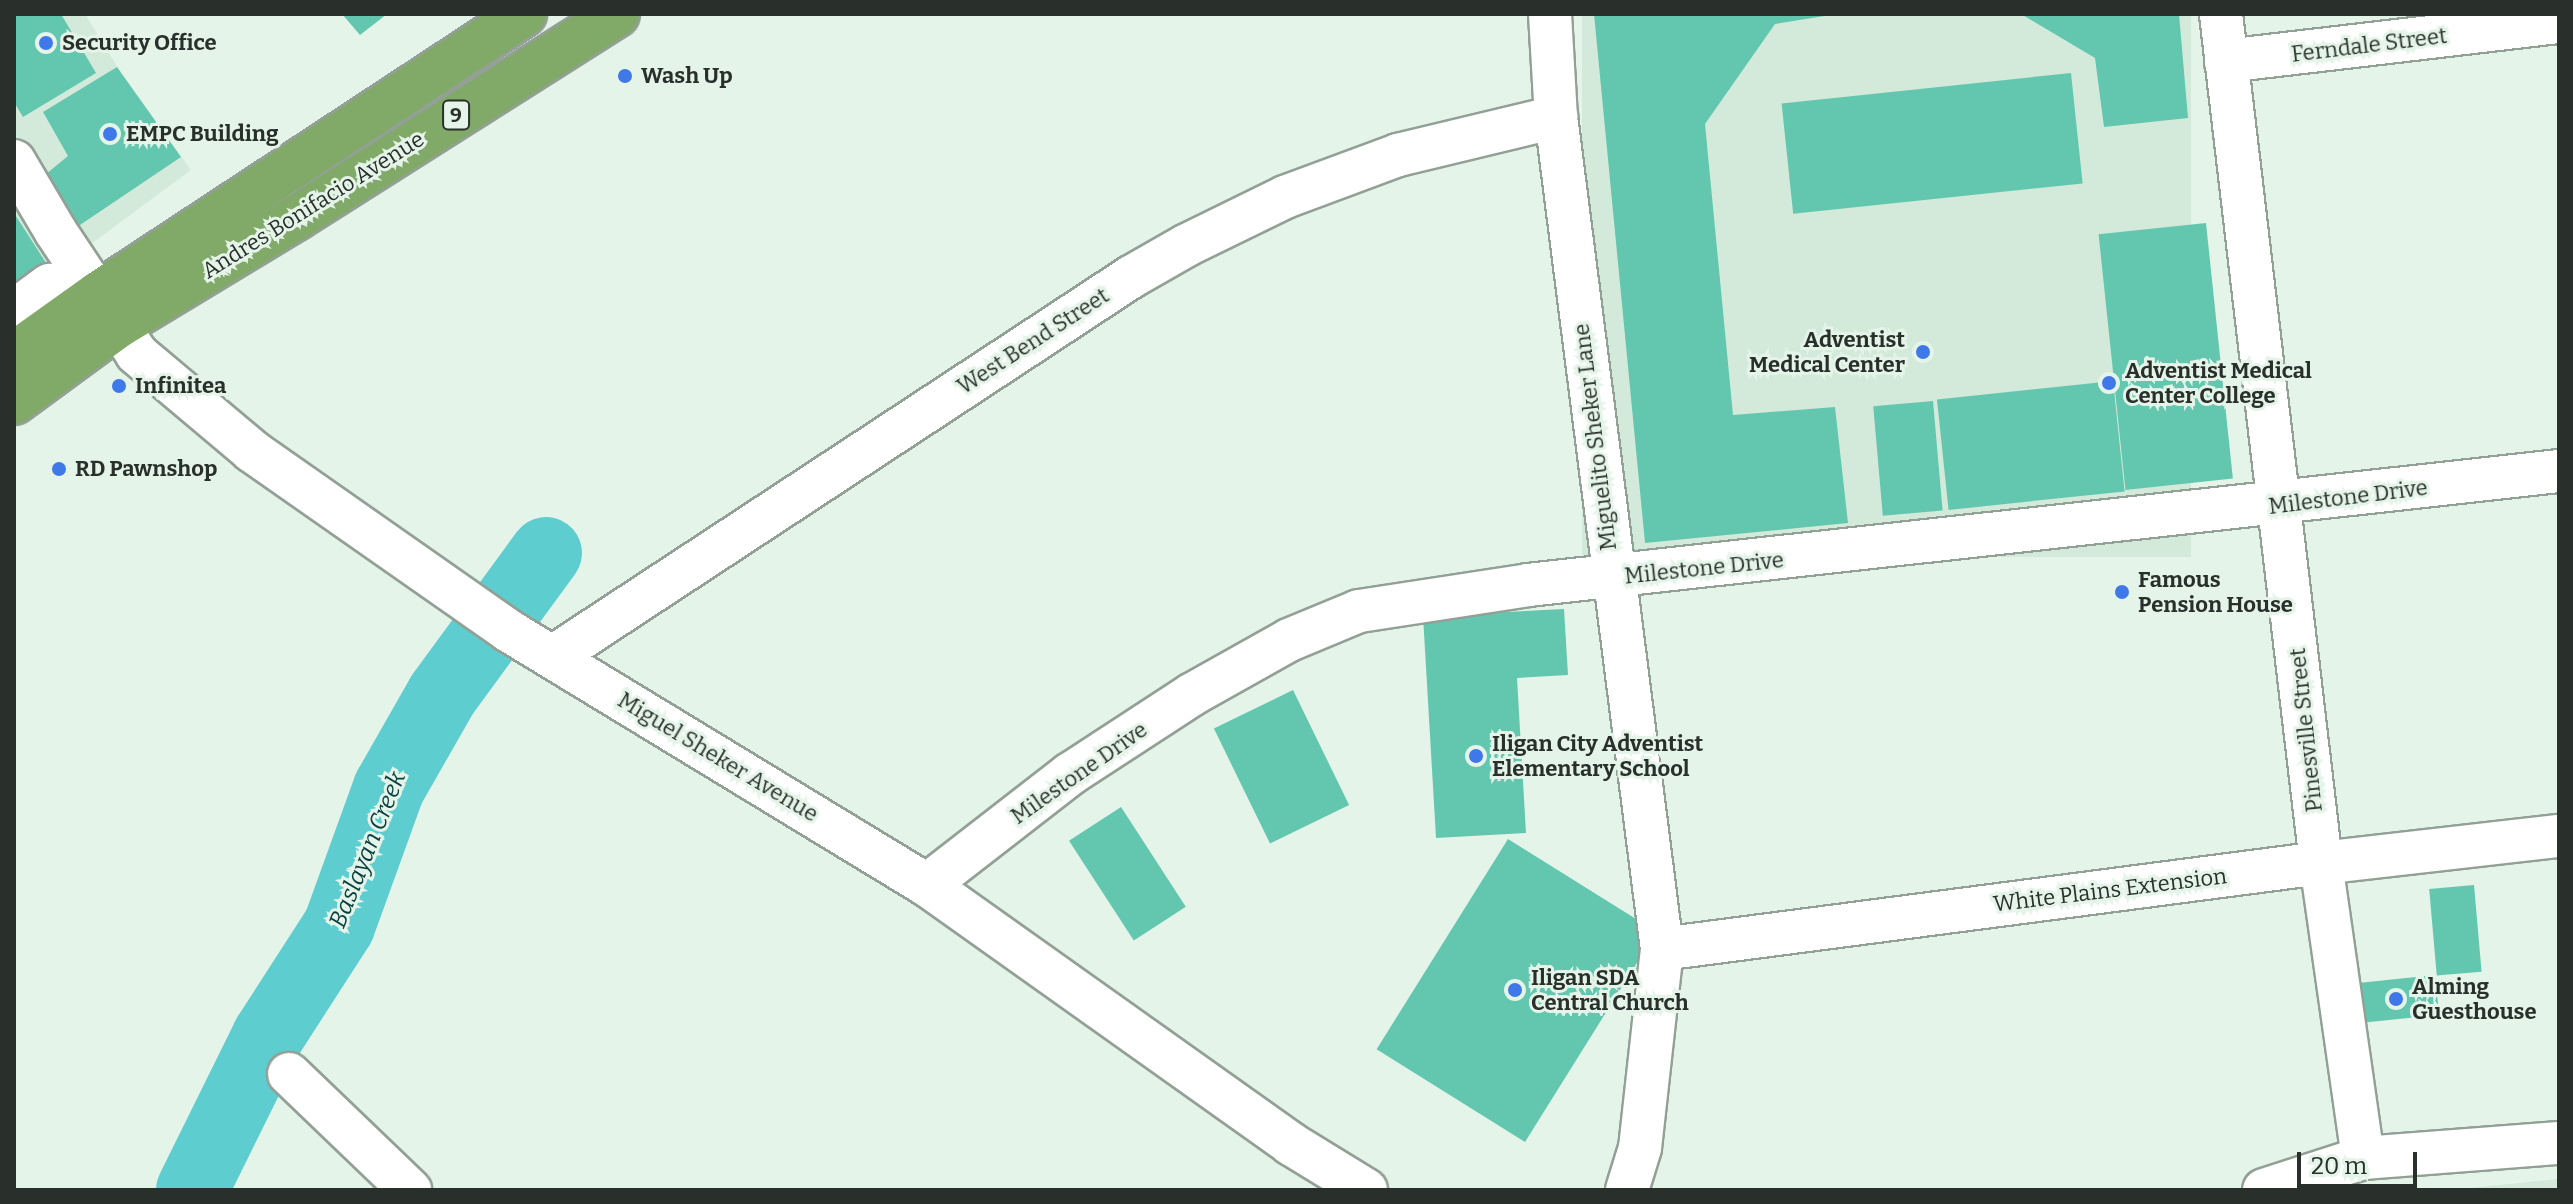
<!DOCTYPE html>
<style>
body{margin:0}
#map{position:relative;width:2573px;height:1204px;overflow:hidden;background:#e5f4e9;font-family:Bitter,serif}
div>[style]{position:absolute}
[style*='--x']{left:calc(var(--x)*1px);top:calc(var(--y)*1px);width:calc(var(--w)*1px);rotate:calc(var(--a)*1deg)}
.built>*{inset:0;background:#d3eada;transform-origin:0 0}
.river>*{height:72px;margin:-36px;padding:0 36px;transform-origin:36px;border-radius:36px;background:#5ecdd0}
.building>*{inset:0;background:#63c7b0;transform-origin:0 0}
.roads{filter:drop-shadow(2px 0 #92a096) drop-shadow(-2px 0 #92a096) drop-shadow(0 2px #92a096) drop-shadow(0 -2px #92a096)}
.minor>*{height:42px;margin:-21px;padding:0 21px;transform-origin:21px;border-radius:21px;background:#fff}
.highway>*{height:44px;margin:-22px;padding:0 22px;transform-origin:22px;border-radius:22px;background:#81a967}
.dots>*{width:22px;height:22px;translate:-50% -50%;box-sizing:border-box;border:4px solid #e5f4e9;border-radius:50%}
span{translate:-50% -50%;white-space:nowrap;text-align:center;line-height:1.15;-webkit-text-stroke:6px #e5f4e9;paint-order:stroke}
.shield-label span{padding:2px 6px;background:#e5f4e9;border:2px solid;border-radius:6px;-webkit-text-stroke-width:0}
.shield-label{font-size:20px;color:#292f2b;font-weight:700}
.poi-label{font-size:22px;color:#292f2b;font-weight:700}
.left{translate:0 -50%;text-align:left}
.right{translate:-100% -50%;text-align:right}
.street-label{font-size:22px;color:#292f2b}
.water-label{font-size:24px;color:#093f40;font-style:italic}
.frame{position:absolute;inset:0;border:16px solid #292f2b;pointer-events:none}
.scale{position:absolute;left:2297px;top:1152px;width:120px;height:36px;box-sizing:border-box;border:4px solid #292f2b;border-top:0;padding-left:10px;font-size:24px;line-height:28px;white-space:nowrap;color:#292f2b;-webkit-text-stroke:6px #e5f4e9;paint-order:stroke}
</style>
<div id="map">
<div class="built">
<i style="clip-path:polygon(14px 14px,85px 14px,123px 76px,191px 170px,14px 301px)"></i>
<i style="left:1582px;top:14px;width:609px;height:543px"></i>
<i style="clip-path:polygon(2559px 1179px,2559px 1190px,2449px 1190px)"></i>
</div>
<div class="river">
<i style="--x:192;--y:1190;--w:172;--a:-63.7"></i>
<i style="--x:268;--y:1036;--w:131;--a:-57.2"></i>
<i style="--x:339;--y:926;--w:147;--a:-70.1"></i>
<i style="--x:389;--y:788;--w:107;--a:-60.3"></i>
<i style="--x:442;--y:695;--w:176;--a:-53.8"></i>
</div>
<div class="building">
<i style="clip-path:polygon(14px 14px,61px 14px,96px 73px,23px 117px,14px 102px)"></i>
<i style="clip-path:polygon(342px 14px,387px 14px,360px 35px)"></i>
<i style="clip-path:polygon(1594px 14px,1837px 14px,1775px 24px,1705px 124px,1733px 415px,1835px 407px,1848px 523px,1645px 543px)"></i>
<i style="clip-path:polygon(2021px 14px,2179px 14px,2188px 118px,2104px 127px,2095px 58px)"></i>
<i style="clip-path:polygon(117px 67px,181px 157px,77px 227px,46px 174px,68px 156px,43px 112px)"></i>
<i style="left:2071px;top:73px;width:111px;height:291px;rotate:84deg"></i>
<i style="clip-path:polygon(14px 213px,50px 269px,14px 288px)"></i>
<i style="left:2206px;top:223px;width:257px;height:108px;rotate:84deg"></i>
<i style="left:2113px;top:381px;width:111px;height:177px;rotate:84deg"></i>
<i style="left:1933px;top:401px;width:110px;height:60px;rotate:85deg"></i>
<i style="clip-path:polygon(1564px 609px,1568px 675px,1517px 678px,1526px 833px,1436px 838px,1423px 616px)"></i>
<i style="left:1293px;top:690px;width:128px;height:88px;rotate:64deg"></i>
<i style="left:1121px;top:807px;width:119px;height:62px;rotate:57deg"></i>
<i style="left:1508px;top:839px;width:175px;height:248px;rotate:32deg"></i>
<i style="left:2474px;top:885px;width:87px;height:45px;rotate:85deg"></i>
<i style="left:2435px;top:975px;width:40px;height:82px;rotate:84deg"></i>
</div>
<div class="roads">
<div class="minor">
<i style="--x:1550;--y:14;--w:103;--a:86.7"></i>
<i style="--x:1556;--y:117;--w:839;--a:82.74"></i>
<i style="--x:1662;--y:949;--w:200;--a:96.3"></i>
<i style="--x:1640;--y:1148;--w:44;--a:107.2"></i>
<i style="--x:2221;--y:14;--w:855;--a:83.28"></i>
<i style="--x:2321;--y:863;--w:298;--a:81.9"></i>
<i style="--x:2226;--y:61;--w:335;--a:-6.7"></i>
<i style="--x:14;--y:161;--w:82;--a:59.4"></i>
<i style="--x:56;--y:232;--w:146;--a:56.4"></i>
<i style="--x:137;--y:354;--w:150;--a:40.1"></i>
<i style="--x:252;--y:451;--w:314;--a:35"></i>
<i style="--x:509;--y:631;--w:489;--a:31.3"></i>
<i style="--x:927;--y:885;--w:447;--a:35.4"></i>
<i style="--x:1291;--y:1144;--w:88;--a:31.5"></i>
<i style="--x:14;--y:311;--w:44;--a:-36.6"></i>
<i style="--x:554;--y:656;--w:690;--a:-33.3"></i>
<i style="--x:1131;--y:277;--w:64;--a:-29.7"></i>
<i style="--x:1187;--y:245;--w:109;--a:-26.1"></i>
<i style="--x:1285;--y:197;--w:121;--a:-20.4"></i>
<i style="--x:1398;--y:155;--w:163;--a:-13.5"></i>
<i style="--x:927;--y:885;--w:181;--a:-37.8"></i>
<i style="--x:1070;--y:774;--w:145;--a:-33.1"></i>
<i style="--x:1191;--y:695;--w:112;--a:-29.3"></i>
<i style="--x:1289;--y:640;--w:76;--a:-22.5"></i>
<i style="--x:1359;--y:611;--w:171;--a:-8.7"></i>
<i style="--x:1528;--y:585;--w:1037;--a:-6.31"></i>
<i style="--x:1662;--y:949;--w:665;--a:-7.44"></i>
<i style="--x:2321;--y:863;--w:240;--a:-6.5"></i>
<i style="--x:289;--y:1074;--w:168;--a:43.8"></i>
<i style="--x:2264;--y:1190;--w:104;--a:-17.9"></i>
<i style="--x:2363;--y:1158;--w:197;--a:-4.4"></i>
</div>
<div class="highway">
<i style="--x:14;--y:354;--w:103;--a:-35.5"></i>
<i style="--x:98;--y:294;--w:510;--a:-33.32"></i>
<i style="--x:14;--y:402;--w:130;--a:-36.3"></i>
<i style="--x:119;--y:325;--w:207;--a:-31.2"></i>
<i style="--x:296;--y:218;--w:380;--a:-32.4"></i>
</div>
</div>
<div class="dots">
<i style="left:46px;top:43px;background:#3f79e9"></i>
<i style="left:625px;top:76px;background:#3f79e9"></i>
<i style="left:110px;top:134px;background:#3f79e9"></i>
<i style="left:1923px;top:352px;background:#3f79e9"></i>
<i style="left:2109px;top:383px;background:#3f79e9"></i>
<i style="left:119px;top:386px;background:#3f79e9"></i>
<i style="left:59px;top:469px;background:#3f79e9"></i>
<i style="left:2122px;top:592px;background:#3f79e9"></i>
<i style="left:1476px;top:756px;background:#3f79e9"></i>
<i style="left:1515px;top:990px;background:#3f79e9"></i>
<i style="left:2396px;top:999px;background:#3f79e9"></i>
</div>
<div class="shield-label">
<span style="left:456px;top:115px">9</span>
</div>
<div class="poi-label">
<span class="left" style="left:62px;top:43px">Security Office</span>
<span class="left" style="left:641px;top:76px">Wash Up</span>
<span class="left" style="left:126px;top:134px">EMPC Building</span>
<span class="right" style="left:1905px;top:352px">Adventist<br>Medical Center</span>
<span class="left" style="left:2125px;top:383px">Adventist Medical<br>Center College</span>
<span class="left" style="left:135px;top:386px">Infinitea</span>
<span class="left" style="left:75px;top:469px">RD Pawnshop</span>
<span class="left" style="left:2138px;top:592px">Famous<br>Pension House</span>
<span class="left" style="left:1492px;top:756px">Iligan City Adventist<br>Elementary School</span>
<span class="left" style="left:1531px;top:990px">Iligan SDA<br>Central Church</span>
<span class="left" style="left:2412px;top:999px">Alming<br>Guesthouse</span>
</div>
<div class="street-label">
<span style="left:2369px;top:45px;rotate:-7deg">Ferndale Street</span>
<span style="left:313px;top:205px;rotate:-32deg">Andres Bonifacio Avenue</span>
<span style="left:1033px;top:341px;rotate:-33deg">West Bend Street</span>
<span style="left:1595px;top:437px;rotate:-97deg">Miguelito Sheker Lane</span>
<span style="left:2348px;top:497px;rotate:-7deg">Milestone Drive</span>
<span style="left:1704px;top:568px;rotate:-6deg">Milestone Drive</span>
<span style="left:2306px;top:730px;rotate:-96deg">Pinesville Street</span>
<span style="left:718px;top:757px;rotate:31deg">Miguel Sheker Avenue</span>
<span style="left:1079px;top:773px;rotate:-35deg">Milestone Drive</span>
<span style="left:2110px;top:890px;rotate:-7deg">White Plains Extension</span>
</div>
<div class="water-label">
<span style="left:368px;top:850px;rotate:-68deg">Baslayan Creek</span>
</div>
<div class="frame"></div>
<div class="scale">20 m</div>
</div>
